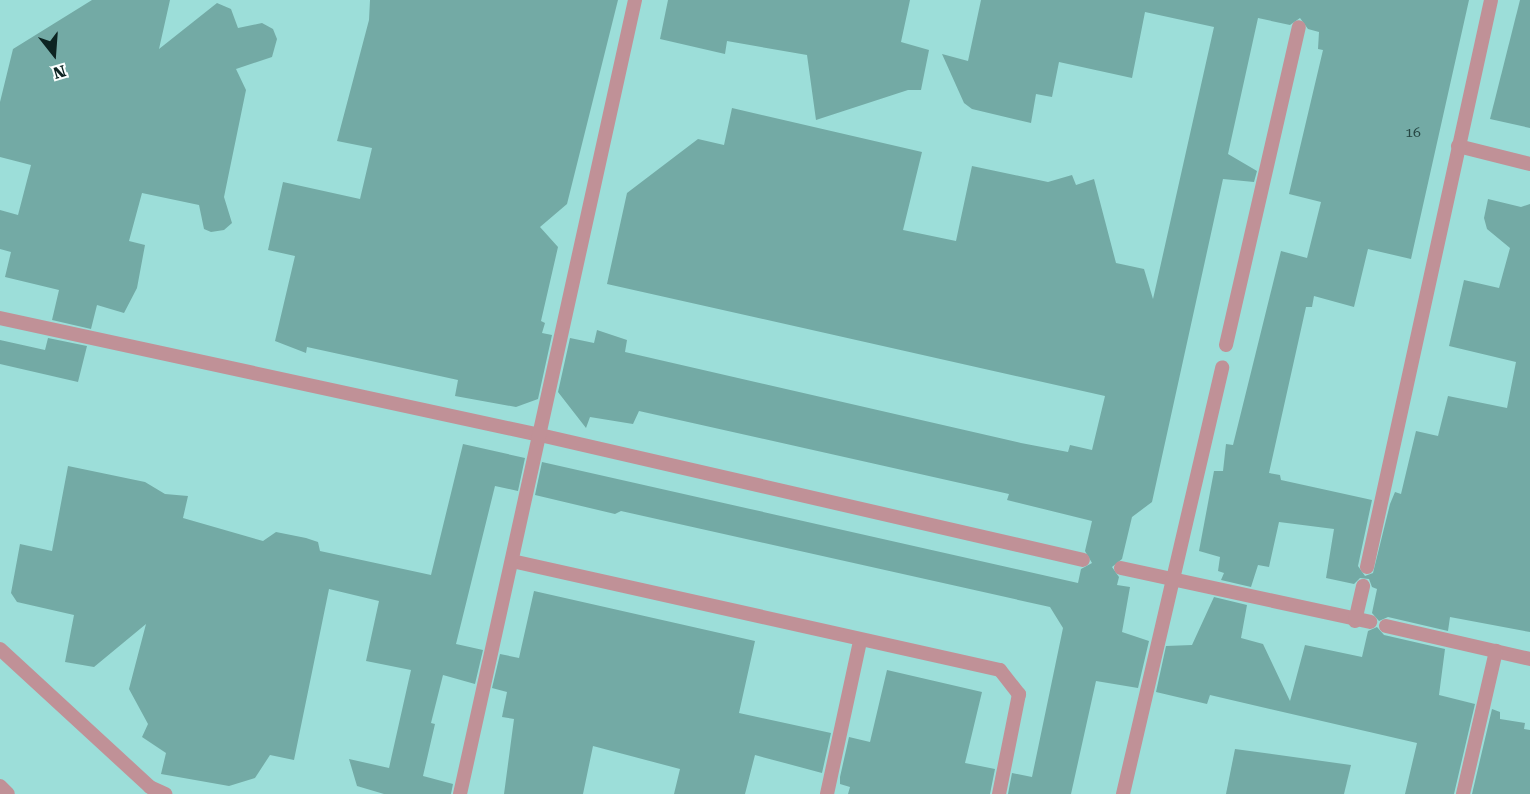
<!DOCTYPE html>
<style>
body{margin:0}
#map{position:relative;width:1530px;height:794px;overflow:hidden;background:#b1e9e5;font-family:"Roboto Serif",serif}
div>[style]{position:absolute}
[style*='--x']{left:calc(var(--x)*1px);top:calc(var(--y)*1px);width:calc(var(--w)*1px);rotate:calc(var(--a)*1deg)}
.built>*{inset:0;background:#9cded9;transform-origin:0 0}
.building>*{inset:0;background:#73aaa5}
.lane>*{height:14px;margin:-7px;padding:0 7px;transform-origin:7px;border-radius:7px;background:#c09197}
span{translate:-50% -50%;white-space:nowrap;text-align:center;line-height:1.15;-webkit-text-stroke:4.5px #fafffe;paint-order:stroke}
.number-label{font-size:14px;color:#264643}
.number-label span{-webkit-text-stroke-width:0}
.north{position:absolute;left:24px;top:24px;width:60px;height:60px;-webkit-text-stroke:4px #fafffe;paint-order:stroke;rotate:163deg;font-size:16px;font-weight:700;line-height:24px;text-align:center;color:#0d2422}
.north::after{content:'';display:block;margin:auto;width:21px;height:27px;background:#0d2422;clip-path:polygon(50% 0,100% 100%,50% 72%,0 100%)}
</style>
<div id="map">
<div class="built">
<i style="left:0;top:0;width:1530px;height:794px"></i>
</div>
<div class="building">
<i style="clip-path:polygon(92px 0,170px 0,159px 49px,217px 3px,231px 9px,238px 28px,262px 23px,273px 29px,277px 39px,272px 57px,236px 69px,246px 90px,224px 197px,232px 223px,224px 230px,211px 232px,204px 229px,199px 205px,142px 193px,129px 241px,145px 245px,137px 288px,124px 313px,97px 305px,91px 329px,52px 320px,59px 290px,5px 277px,11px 252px,0 249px,0 210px,18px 215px,31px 165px,0 157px,0 102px,13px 49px)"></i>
<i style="clip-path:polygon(370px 0,618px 0,567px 204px,540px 227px,558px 247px,541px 321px,545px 323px,542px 333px,552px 335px,538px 399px,516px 407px,455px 396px,458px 380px,307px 347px,306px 353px,275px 341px,295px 256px,268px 250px,283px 182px,360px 199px,372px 148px,337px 141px,369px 20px)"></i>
<i style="clip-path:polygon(668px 0,910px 0,901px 42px,929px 50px,921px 90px,908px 90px,816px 120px,807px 55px,727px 41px,725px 54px,660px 39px)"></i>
<i style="clip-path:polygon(981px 0,1469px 0,1411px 259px,1368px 249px,1354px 307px,1314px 296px,1312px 307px,1306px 307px,1269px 473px,1280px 475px,1281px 480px,1372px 500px,1358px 566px,1365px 576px,1373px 573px,1390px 504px,1395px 492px,1401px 494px,1416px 431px,1438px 436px,1448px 396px,1507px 408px,1516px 362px,1449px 346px,1464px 280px,1499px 288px,1510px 248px,1487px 229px,1484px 218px,1488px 199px,1521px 207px,1530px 204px,1530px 632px,1450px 617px,1448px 631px,1388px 617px,1379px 621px,1372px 613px,1377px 589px,1372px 587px,1369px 579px,1360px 578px,1354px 584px,1326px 578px,1334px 529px,1279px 522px,1269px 567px,1258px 565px,1251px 587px,1221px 580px,1224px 573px,1218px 571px,1220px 557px,1199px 551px,1214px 471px,1223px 471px,1226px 444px,1233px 445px,1281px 251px,1307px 258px,1321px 202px,1289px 194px,1323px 50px,1318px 49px,1319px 32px,1308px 29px,1300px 18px,1290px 25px,1258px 18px,1228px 154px,1257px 171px,1254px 182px,1223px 179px,1152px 502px,1132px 517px,1122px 559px,1112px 567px,1119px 577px,1117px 585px,1130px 587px,1122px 632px,1149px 641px,1138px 688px,1096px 681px,1071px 794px,1008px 794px,1012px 773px,1032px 777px,1063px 628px,1050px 607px,621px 511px,615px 514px,535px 495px,542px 462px,1078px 583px,1081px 569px,1092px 563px,1085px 551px,1092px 521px,1007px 500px,1009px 494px,639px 411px,633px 424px,590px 417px,586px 428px,558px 392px,570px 338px,594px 343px,597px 330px,627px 340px,625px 352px,1021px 443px,1068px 452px,1070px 445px,1092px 450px,1105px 396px,607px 284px,627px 193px,698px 139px,724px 145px,732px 108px,922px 152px,903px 230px,956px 241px,972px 166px,1048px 182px,1072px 175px,1076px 185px,1094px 179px,1116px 263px,1144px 269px,1153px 299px,1214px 27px,1145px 12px,1132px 78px,1059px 62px,1052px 97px,1036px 94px,1031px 123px,972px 109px,964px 103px,942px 54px,968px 61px)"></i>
<i style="clip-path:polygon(1520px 0,1530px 0,1530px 128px,1490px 119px)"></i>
<i style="clip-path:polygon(48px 338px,87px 346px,78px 382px,0 364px,0 340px,45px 350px)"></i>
<i style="clip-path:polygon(463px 444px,525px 458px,518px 491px,495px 486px,456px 644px,483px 650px,475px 684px,443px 675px,431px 723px,435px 724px,423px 776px,453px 784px,451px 794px,384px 794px,357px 786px,349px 759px,389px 768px,411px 670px,366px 661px,379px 601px,329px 589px,294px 760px,270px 755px,255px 778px,229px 786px,161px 774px,166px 753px,142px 737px,148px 724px,129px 689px,146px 624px,94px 667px,65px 662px,74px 615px,17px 602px,11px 593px,20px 544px,52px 551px,68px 466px,145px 482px,165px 494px,188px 496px,183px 518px,263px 541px,276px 532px,306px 538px,318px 542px,320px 551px,431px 575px)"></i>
<i style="clip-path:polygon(534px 591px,755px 641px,739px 713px,831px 733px,822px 773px,755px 755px,745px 794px,674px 794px,680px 769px,593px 746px,583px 794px,504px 794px,514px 719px,502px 717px,507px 692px,492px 688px,500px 654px,519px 658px)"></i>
<i style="clip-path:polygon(1214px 597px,1247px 605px,1241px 638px,1263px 644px,1290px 701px,1305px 645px,1362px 657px,1368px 631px,1377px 627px,1384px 635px,1445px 649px,1439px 695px,1475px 704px,1454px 794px,1405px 794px,1417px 743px,1210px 695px,1207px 704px,1156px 692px,1166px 646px,1192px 645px)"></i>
<i style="clip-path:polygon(887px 670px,982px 692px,965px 763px,995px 769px,990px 794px,848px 794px,850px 787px,840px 784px,840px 777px,849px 737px,870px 742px)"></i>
<i style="clip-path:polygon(1492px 709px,1500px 712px,1500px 719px,1525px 723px,1524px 729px,1530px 730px,1530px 794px,1472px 794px)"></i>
<i style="clip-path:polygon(1235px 749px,1351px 765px,1344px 794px,1226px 794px)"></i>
</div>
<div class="lane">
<i style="--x:1458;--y:146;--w:74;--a:14"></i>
<i style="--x:0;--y:318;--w:553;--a:12.23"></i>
<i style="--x:540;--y:435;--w:557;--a:12.96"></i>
<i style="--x:1226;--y:345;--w:326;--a:-77.1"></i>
<i style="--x:512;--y:561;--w:500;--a:12.59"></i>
<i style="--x:1000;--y:670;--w:31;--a:52"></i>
<i style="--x:1019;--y:694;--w:102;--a:101.3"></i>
<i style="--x:1367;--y:567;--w:580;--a:-77.66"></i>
<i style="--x:1121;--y:568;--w:255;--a:12.2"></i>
<i style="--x:1355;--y:621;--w:36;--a:-77"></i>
<i style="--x:1386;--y:626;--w:148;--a:12.9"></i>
<i style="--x:0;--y:649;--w:204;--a:42.6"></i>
<i style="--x:150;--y:787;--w:17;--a:25"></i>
<i style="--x:0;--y:786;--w:11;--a:45"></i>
<i style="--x:460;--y:794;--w:813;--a:-77.57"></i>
<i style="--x:827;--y:794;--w:157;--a:-77.8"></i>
<i style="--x:1123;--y:794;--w:438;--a:-76.9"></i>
<i style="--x:1463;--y:794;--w:147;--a:-77"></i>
</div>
<div class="number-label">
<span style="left:1413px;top:132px">16</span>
</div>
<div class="north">N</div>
</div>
